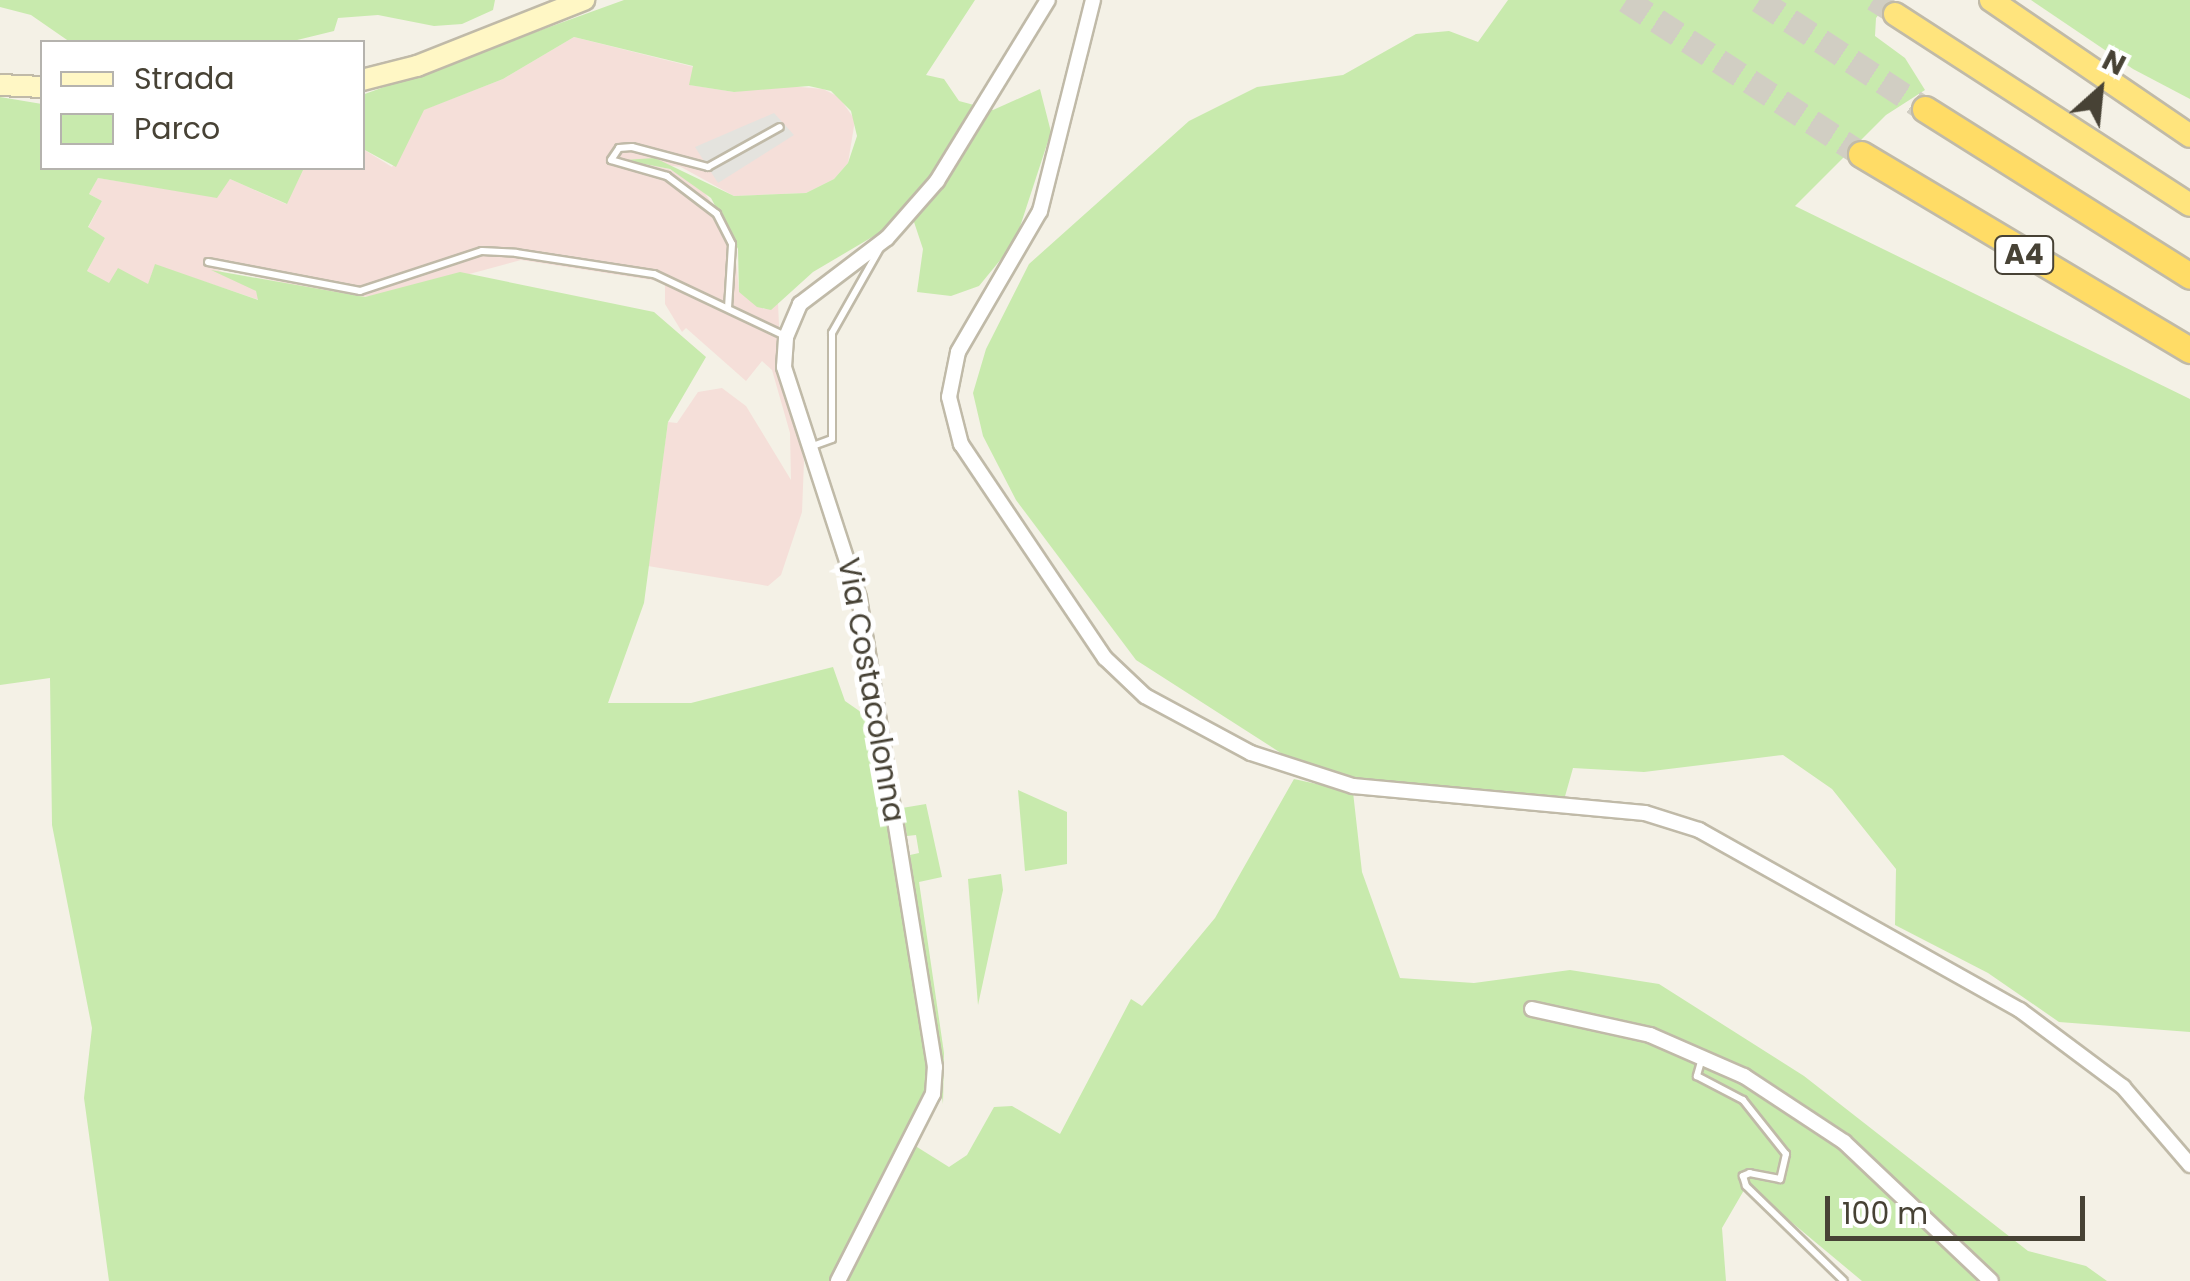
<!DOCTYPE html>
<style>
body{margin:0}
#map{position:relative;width:2190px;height:1281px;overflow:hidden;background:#f4f1e6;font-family:Poppins,sans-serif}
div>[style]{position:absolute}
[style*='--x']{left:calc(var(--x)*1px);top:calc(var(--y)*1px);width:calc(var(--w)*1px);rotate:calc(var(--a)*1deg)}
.medical>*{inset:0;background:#f5dfd9}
.green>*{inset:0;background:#c8eaad}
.parking>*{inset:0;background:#e4e3de}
.trunk-tunnel>*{height:22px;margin-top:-11px;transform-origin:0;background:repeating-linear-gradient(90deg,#d1cec3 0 22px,transparent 0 33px)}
.motorway-tunnel>*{height:25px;margin-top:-12.5px;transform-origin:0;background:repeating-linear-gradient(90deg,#d1cec3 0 25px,transparent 0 37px)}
.roads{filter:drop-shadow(2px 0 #c0baa8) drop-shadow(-2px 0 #c0baa8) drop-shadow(0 2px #c0baa8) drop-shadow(0 -2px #c0baa8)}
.service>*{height:6px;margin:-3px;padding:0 3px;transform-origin:3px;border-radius:3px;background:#fff}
.minor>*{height:14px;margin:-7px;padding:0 7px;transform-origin:7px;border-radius:7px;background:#fff}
.secondary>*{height:20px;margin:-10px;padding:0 10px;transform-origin:10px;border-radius:10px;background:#fff7c5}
.trunk>*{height:22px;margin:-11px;padding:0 11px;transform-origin:11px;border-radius:11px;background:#ffe47d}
.motorway>*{height:25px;margin:-12.5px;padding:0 12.5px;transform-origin:12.5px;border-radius:12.5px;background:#ffdc66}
span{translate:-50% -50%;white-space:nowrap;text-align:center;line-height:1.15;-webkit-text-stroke:10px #fff;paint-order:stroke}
.shield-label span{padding:2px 8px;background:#fff;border:2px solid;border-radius:8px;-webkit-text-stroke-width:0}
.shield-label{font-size:28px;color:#474235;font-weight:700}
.street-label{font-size:30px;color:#474235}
.legend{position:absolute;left:40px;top:40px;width:325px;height:130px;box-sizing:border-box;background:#fff;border:2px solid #b5b3ae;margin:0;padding:12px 18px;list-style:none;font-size:30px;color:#474235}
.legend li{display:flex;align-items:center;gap:20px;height:50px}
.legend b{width:50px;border:2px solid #b5b3ae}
.north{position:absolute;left:2050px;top:40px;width:100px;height:100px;-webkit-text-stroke:8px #fff;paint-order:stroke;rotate:27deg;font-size:28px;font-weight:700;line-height:40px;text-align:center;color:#474235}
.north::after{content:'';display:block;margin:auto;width:35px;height:45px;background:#474235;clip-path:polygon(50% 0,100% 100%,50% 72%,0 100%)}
.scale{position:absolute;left:1825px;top:1196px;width:260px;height:45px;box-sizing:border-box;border:5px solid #474235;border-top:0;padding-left:12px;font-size:30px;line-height:35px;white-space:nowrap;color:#474235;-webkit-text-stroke:8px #fff;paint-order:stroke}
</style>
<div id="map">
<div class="medical">
<i style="clip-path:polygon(574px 37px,694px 67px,690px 85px,734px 92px,779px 85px,823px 89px,839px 97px,855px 120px,848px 163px,834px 179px,806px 193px,734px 196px,681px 167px,626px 160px,669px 169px,701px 187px,734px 238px,739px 292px,764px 309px,778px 303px,780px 347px,804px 461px,802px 512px,781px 575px,768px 586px,648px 566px,668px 422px,677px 423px,698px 392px,722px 388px,746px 406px,791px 480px,790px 433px,772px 370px,762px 361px,746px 381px,686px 328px,682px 332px,665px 304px,665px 282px,521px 260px,403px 292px,354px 298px,215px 268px,256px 291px,259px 300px,155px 265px,148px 285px,118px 269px,109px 284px,87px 271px,105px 238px,88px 228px,102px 201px,89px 194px,98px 178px,216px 197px,230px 179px,286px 204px,304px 168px,362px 168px,363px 149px,392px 167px,423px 110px,503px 79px)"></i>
</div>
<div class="green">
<i style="clip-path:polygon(0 0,495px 0,493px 10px,462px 24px,434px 26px,378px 15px,338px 18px,334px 31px,289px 42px,70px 42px,31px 15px,0 7px)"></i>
<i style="clip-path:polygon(624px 0,975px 0,926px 75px,944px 79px,959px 101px,993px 110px,1040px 89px,1051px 132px,1015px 242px,979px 286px,951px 296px,917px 292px,923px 249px,914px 222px,879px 233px,813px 272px,771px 310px,757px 307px,739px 292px,738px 249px,711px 198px,670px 169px,624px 160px,655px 158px,734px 196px,806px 193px,834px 179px,848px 163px,857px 136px,851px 111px,831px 91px,809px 86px,734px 92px,689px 85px,693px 66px,574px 37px,503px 79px,424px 110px,396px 167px,363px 149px,362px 95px)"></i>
<i style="clip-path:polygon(1508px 0,1890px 0,1876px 18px,1875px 36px,1905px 58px,1925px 90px,1886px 115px,1795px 206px,2190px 399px,2190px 1032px,2059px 1022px,1988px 973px,1895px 925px,1896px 869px,1832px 789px,1783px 755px,1644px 772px,1573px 768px,1562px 807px,1353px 786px,1287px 757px,1136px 660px,1016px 500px,983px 436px,973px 393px,986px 349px,1029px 264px,1189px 121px,1257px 87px,1343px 75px,1416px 34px,1449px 31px,1478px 42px)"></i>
<i style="clip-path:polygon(2031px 0,2190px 0,2190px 99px,2133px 69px)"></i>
<i style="clip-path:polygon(0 97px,42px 104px,42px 168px,304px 168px,287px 204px,230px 179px,217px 198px,98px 178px,89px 194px,102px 201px,88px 227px,105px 238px,87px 271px,109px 283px,118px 268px,148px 284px,155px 264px,258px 300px,256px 291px,211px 270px,365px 297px,460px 272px,654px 312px,706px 357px,668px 422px,644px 603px,608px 703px,691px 703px,833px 667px,845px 701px,868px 717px,872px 730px,914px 954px,933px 1094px,909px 1142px,949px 1167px,967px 1155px,994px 1107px,1012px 1106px,1060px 1134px,1131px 999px,1142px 1006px,1215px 918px,1294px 779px,1353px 792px,1362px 872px,1400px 978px,1474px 983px,1570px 970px,1659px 984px,1804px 1076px,2028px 1251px,2086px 1266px,2107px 1281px,1862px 1281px,1747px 1185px,1722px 1228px,1726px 1281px,109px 1281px,84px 1098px,92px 1028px,52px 825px,50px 678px,0 685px)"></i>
<i style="clip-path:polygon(1018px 790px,1067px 812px,1067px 864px,1025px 871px)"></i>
<i style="clip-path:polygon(926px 804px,942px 877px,919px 882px,944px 1053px,943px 1104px,910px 855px,919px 853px,916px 835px,907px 836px,902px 808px)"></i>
<i style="clip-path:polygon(1001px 874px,1003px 890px,978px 1005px,968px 879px)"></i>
</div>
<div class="parking">
<i style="clip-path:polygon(774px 113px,794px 135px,718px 183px,695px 147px)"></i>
</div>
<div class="trunk-tunnel">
<i style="--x:1873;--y:0;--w:26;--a:32"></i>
</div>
<div class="motorway-tunnel">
<i style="--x:1626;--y:0;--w:281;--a:33.2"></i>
<i style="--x:1759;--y:0;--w:199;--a:33.3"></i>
</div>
<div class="roads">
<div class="service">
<i style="--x:208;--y:262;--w:155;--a:10.8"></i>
<i style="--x:360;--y:291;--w:128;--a:-18.2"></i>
<i style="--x:482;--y:251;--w:34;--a:3"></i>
<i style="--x:516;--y:253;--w:140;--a:8.7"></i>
<i style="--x:654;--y:274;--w:145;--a:25.3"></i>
<i style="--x:728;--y:308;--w:64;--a:-86.4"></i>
<i style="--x:732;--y:244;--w:34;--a:-117"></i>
<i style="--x:717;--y:214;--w:63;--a:-142.8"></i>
<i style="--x:667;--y:176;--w:58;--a:-164.1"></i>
<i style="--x:611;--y:160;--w:14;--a:-56"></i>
<i style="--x:619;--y:148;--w:13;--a:-4"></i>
<i style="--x:632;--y:147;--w:79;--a:14.7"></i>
<i style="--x:708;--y:167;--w:82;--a:-29.1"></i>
<i style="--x:810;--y:447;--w:23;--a:-20"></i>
<i style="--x:832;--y:439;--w:106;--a:-90"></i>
<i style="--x:832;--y:333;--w:98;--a:-60.5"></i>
<i style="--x:1702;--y:1058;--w:19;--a:106"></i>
<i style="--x:1697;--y:1076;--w:52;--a:27.6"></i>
<i style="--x:1743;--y:1100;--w:69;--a:51.5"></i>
<i style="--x:1786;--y:1154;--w:26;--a:103"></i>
<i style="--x:1780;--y:1179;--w:31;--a:-169"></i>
<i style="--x:1750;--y:1173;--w:8;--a:157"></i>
<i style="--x:1743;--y:1176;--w:10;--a:73"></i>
<i style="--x:1746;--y:1186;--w:136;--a:44.1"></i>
</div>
<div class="minor">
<i style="--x:1093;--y:0;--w:218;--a:104.1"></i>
<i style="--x:1040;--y:211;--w:163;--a:120.2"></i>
<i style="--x:958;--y:352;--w:46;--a:101.3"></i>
<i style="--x:949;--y:397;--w:49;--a:75.7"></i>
<i style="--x:961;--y:444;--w:258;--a:56.1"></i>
<i style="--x:1105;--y:658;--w:55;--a:43.5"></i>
<i style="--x:1145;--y:696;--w:120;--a:28.3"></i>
<i style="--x:1251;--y:753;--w:107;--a:17.9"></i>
<i style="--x:1353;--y:786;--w:293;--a:5.3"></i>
<i style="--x:1645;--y:813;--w:57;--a:17.5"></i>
<i style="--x:1699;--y:830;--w:368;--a:29.3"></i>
<i style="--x:2020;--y:1010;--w:129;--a:36.8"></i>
<i style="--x:2123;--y:1087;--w:103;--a:49.3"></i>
<i style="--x:1532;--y:1009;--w:121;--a:12.4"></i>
<i style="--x:1650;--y:1035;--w:103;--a:23.6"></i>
<i style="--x:1744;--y:1076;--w:120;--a:33.4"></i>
<i style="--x:1844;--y:1142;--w:202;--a:43.4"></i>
<i style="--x:838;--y:1281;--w:210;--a:-63.1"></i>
<i style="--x:933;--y:1094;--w:27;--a:-86"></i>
<i style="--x:935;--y:1067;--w:475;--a:-99.2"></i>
<i style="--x:859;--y:598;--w:243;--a:-108"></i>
<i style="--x:784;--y:367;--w:30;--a:-86"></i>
<i style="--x:786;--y:337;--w:36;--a:-67"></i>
<i style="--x:800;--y:304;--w:109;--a:-37.2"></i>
<i style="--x:887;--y:238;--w:76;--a:-48.7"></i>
<i style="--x:937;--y:181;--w:212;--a:-58.5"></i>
</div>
<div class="secondary">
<i style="--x:362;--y:80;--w:57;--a:-14.3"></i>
<i style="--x:417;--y:66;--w:180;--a:-21.6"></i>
<i style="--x:0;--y:85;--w:42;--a:2.7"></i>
</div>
<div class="trunk">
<i style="--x:1991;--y:0;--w:241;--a:34.3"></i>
<i style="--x:1895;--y:14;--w:351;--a:32.9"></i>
</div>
<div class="motorway">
<i style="--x:1925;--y:109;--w:313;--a:32.2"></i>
<i style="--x:1861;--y:154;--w:383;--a:30.8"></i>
</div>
</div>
<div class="shield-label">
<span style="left:2024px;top:255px">A4</span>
</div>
<div class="street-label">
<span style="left:871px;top:690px;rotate:80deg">Via Costacolonna</span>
</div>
<ul class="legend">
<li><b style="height:12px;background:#fff7c5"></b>Strada</li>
<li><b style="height:28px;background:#c8eaad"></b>Parco</li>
</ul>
<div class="north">N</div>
<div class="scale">100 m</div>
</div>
